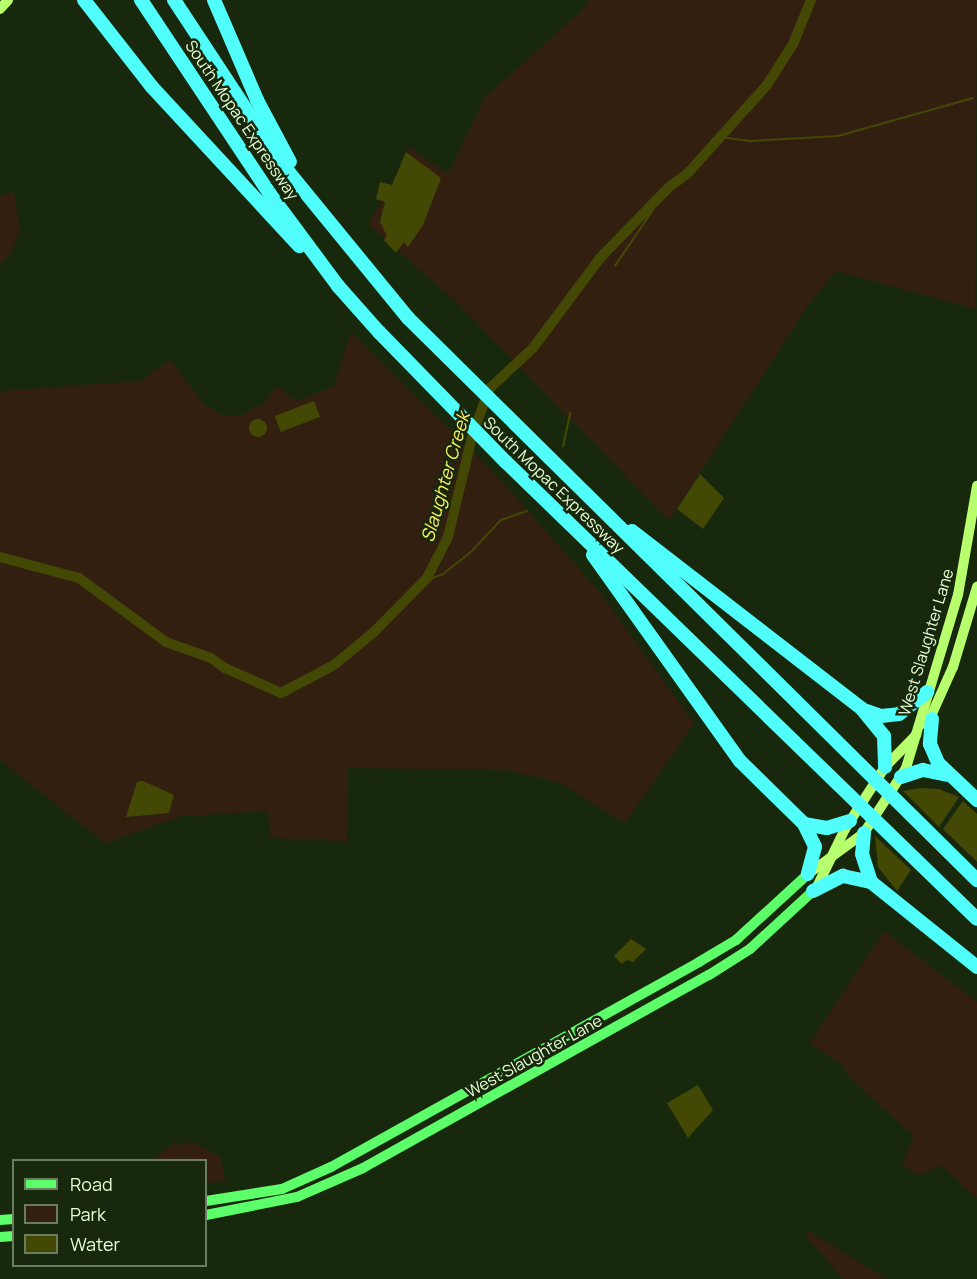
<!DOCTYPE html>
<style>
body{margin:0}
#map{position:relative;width:977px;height:1279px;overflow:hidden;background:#17280d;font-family:Manrope,sans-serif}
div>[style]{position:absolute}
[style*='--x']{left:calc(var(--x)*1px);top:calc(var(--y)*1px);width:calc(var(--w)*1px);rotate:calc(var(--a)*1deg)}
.green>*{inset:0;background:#331f10}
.water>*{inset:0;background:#434905;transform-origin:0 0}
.round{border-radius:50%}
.stream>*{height:1.5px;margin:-0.75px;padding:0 0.75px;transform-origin:0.75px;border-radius:0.75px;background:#434905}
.river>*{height:10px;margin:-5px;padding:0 5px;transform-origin:5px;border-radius:5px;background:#434905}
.secondary>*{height:10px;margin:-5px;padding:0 5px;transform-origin:5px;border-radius:5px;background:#b7ff6c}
.primary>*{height:10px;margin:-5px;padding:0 5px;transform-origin:5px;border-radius:5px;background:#5cff6a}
.highway>*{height:14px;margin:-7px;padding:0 7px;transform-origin:7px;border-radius:7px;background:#50fffc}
span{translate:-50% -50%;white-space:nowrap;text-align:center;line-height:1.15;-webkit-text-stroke:5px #17280d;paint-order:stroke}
.street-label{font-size:16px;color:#e7ffd5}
.water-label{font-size:18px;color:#fff363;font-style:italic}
.legend{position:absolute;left:12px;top:1159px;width:195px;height:108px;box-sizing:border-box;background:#17280d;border:2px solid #6a7e5d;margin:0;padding:8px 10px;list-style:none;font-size:18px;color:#e7ffd5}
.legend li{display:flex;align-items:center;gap:12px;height:30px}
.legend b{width:30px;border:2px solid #6a7e5d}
</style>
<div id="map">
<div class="green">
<i style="clip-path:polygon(589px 0,977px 0,975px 309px,836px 271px,809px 304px,669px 520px,453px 299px,368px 224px,392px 185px,408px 147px,448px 174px,485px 97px,580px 12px)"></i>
<i style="clip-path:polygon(14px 192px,20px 230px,12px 251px,0 265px,0 195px)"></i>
<i style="clip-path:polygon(351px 332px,501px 480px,602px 595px,694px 723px,625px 823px,560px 783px,508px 770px,348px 768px,347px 841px,270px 838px,268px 811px,182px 816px,105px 843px,0 760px,0 391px,140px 381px,170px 360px,205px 405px,222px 415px,242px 415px,263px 403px,277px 386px,297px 401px,334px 386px)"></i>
<i style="clip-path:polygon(884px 931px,977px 1002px,977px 1199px,941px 1165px,918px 1175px,902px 1164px,914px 1136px,852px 1080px,842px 1065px,810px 1043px)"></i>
<i style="clip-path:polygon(192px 1142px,221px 1157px,225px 1181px,206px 1183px,206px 1160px,154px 1160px,170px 1145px)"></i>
<i style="clip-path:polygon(809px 1231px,886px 1279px,843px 1279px,806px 1236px)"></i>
</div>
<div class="water">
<i style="clip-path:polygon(406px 152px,441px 178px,423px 225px,408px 247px,404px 242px,396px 253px,384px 240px,387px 236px,380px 222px,385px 202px,376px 199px,380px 182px,392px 185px)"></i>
<i style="left:314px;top:401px;width:17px;height:42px;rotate:69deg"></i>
<i class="round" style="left:249px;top:419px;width:18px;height:18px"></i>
<i style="clip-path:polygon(700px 474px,724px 498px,703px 529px,677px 509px)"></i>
<i style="clip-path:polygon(143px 781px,174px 795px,169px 813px,126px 817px,137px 782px)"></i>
<i style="clip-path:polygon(920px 788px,939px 789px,959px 797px,939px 827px,903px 791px)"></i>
<i style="clip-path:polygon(963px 801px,977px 814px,977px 862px,943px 829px)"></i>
<i style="clip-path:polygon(875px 836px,911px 870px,897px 891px,878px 867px)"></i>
<i style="clip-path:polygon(631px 939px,646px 949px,633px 962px,627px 960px,622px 964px,614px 956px)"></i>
<i style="clip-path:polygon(698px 1085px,713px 1110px,688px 1138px,667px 1103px)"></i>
</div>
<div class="stream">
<i style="--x:721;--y:137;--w:30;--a:8"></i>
<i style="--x:751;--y:141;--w:87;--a:-3.3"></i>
<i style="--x:838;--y:136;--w:140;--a:-15.7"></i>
<i style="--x:615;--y:266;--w:68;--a:-55.8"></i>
<i style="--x:653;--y:210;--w:5;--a:-112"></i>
<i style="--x:563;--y:447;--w:35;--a:-78"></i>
<i style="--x:424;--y:581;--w:20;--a:-20"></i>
<i style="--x:443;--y:574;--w:33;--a:-38"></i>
<i style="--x:469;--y:554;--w:47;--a:-46.7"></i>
<i style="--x:501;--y:520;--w:28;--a:-19"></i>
</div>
<div class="river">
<i style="--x:0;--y:557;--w:82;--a:14.9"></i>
<i style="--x:79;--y:578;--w:108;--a:36.3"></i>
<i style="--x:166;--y:642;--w:48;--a:19.6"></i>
<i style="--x:211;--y:658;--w:17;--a:36"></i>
<i style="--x:225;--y:668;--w:61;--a:24.1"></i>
<i style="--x:281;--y:693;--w:60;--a:-27.8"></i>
<i style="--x:334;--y:665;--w:52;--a:-39.5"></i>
<i style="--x:374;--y:632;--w:76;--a:-45.5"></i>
<i style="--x:427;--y:578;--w:46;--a:-62.9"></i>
<i style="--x:448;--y:537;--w:103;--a:-76.5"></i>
<i style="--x:472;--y:437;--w:51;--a:-70.5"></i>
<i style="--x:489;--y:389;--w:60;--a:-43"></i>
<i style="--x:533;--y:348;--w:112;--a:-53.3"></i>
<i style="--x:600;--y:258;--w:98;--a:-45.8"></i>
<i style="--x:668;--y:188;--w:25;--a:-37"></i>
<i style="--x:688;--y:173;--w:118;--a:-48.1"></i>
<i style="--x:767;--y:85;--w:49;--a:-57.6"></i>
<i style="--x:793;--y:44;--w:48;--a:-67.8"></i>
</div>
<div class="secondary">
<i style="--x:0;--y:9;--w:12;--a:-48"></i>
<i style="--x:927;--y:725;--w:64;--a:-65.9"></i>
<i style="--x:953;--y:667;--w:84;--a:-73.3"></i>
<i style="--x:808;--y:874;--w:69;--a:-36.2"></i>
<i style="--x:864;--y:833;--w:77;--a:-57.1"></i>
<i style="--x:906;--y:768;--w:181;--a:-73.3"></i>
<i style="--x:958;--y:595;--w:111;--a:-80.1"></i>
<i style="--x:816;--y:889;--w:67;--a:-64.2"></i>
<i style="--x:845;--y:829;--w:74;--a:-57.2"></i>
<i style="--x:885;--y:767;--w:45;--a:-45.9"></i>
</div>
<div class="primary">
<i style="--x:206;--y:1201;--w:77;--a:-9"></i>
<i style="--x:282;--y:1189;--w:54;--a:-24.2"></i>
<i style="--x:331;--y:1167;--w:421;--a:-29.1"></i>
<i style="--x:699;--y:962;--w:43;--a:-30.7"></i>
<i style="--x:736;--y:940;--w:98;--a:-42.5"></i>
<i style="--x:206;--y:1215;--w:93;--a:-11.2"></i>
<i style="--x:297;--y:1197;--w:72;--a:-23.7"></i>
<i style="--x:363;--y:1168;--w:396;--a:-29.2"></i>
<i style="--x:709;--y:975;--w:49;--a:-32.4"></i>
<i style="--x:750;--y:949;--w:86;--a:-42.6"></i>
<i style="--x:0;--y:1220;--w:14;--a:-4"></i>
<i style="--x:0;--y:1237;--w:14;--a:-4"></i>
</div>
<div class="highway">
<i style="--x:84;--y:0;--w:110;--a:52"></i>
<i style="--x:152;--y:87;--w:217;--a:47.2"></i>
<i style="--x:141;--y:0;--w:232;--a:56.4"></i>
<i style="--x:269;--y:193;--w:116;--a:53.4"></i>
<i style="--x:338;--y:286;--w:62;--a:48.3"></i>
<i style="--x:379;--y:332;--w:182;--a:45.7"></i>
<i style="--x:506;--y:462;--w:656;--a:44.14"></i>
<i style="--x:174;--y:0;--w:196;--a:56.6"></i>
<i style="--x:282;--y:164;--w:199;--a:50.7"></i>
<i style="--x:408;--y:318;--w:800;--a:44.65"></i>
<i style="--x:214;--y:0;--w:109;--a:66.7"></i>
<i style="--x:257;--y:100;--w:70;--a:62"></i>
<i style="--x:632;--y:531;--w:291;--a:37.7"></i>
<i style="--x:862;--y:709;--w:35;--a:51"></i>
<i style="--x:884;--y:736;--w:31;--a:88"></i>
<i style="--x:593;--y:555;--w:253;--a:54.5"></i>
<i style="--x:740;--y:761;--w:90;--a:44.5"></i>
<i style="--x:804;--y:824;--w:25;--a:64"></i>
<i style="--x:815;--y:847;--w:28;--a:105"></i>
<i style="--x:867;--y:711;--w:15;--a:20"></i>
<i style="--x:881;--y:716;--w:18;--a:-6"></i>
<i style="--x:899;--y:714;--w:36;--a:-38"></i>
<i style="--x:932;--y:719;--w:25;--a:95"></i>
<i style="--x:930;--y:744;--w:21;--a:67"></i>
<i style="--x:938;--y:763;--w:54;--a:43.5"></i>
<i style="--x:901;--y:777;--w:23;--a:-18"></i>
<i style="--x:923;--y:770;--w:25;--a:11"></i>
<i style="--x:804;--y:824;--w:23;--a:10"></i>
<i style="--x:827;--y:828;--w:24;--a:-17"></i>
<i style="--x:864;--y:833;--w:21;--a:95"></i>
<i style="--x:862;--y:854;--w:29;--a:72"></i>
<i style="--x:813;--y:891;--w:34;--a:-27"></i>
<i style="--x:843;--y:876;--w:29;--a:12"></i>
<i style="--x:871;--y:882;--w:136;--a:38.7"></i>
</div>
<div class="street-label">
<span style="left:242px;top:120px;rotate:56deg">South Mopac Expressway</span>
<span style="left:554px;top:485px;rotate:44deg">South Mopac Expressway</span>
<span style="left:926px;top:642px;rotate:-73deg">West Slaughter Lane</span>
<span style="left:534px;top:1056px;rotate:-29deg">West Slaughter Lane</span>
</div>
<div class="water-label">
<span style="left:445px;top:477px;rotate:-74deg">Slaughter Creek</span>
</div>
<ul class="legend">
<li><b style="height:8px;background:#5cff6a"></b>Road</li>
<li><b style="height:16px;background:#331f10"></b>Park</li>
<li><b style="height:16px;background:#434905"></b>Water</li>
</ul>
</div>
